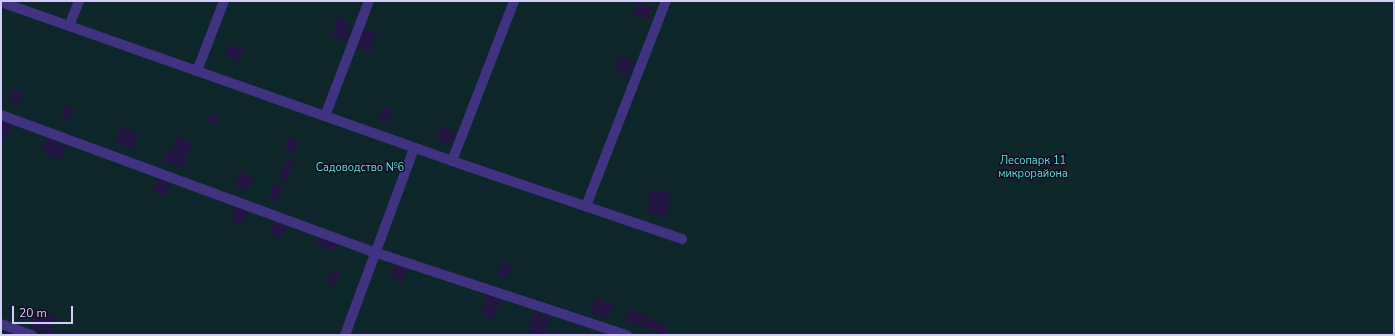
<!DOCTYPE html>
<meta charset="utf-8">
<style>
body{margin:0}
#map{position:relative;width:1395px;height:336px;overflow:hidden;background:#110b20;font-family:"Nunito Sans",sans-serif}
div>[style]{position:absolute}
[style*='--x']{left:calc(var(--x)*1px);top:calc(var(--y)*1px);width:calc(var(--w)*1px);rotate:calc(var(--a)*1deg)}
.green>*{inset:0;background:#0e272a;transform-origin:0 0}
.building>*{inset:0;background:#241642;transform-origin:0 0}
.lane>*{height:10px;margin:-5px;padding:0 5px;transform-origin:5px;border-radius:5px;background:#3f3382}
span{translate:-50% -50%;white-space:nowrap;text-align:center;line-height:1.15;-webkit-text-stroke:3px #110b20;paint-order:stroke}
.park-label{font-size:11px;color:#4fe6d3}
.frame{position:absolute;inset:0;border:2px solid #d6caff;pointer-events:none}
.scale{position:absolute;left:12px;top:306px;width:61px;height:18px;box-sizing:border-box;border:2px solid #d6caff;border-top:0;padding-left:5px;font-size:12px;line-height:14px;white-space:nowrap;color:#d6caff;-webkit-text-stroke:3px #110b20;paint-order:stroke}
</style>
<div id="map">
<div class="green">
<i style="left:1px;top:1px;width:1393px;height:334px"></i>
</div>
<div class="building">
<i style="left:637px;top:2px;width:17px;height:13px;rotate:21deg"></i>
<i style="clip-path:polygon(338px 18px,348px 22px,346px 28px,350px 30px,346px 41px,331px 35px)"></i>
<i style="left:363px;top:28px;width:14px;height:21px;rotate:17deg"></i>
<i style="left:230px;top:44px;width:15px;height:13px;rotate:20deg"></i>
<i style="left:620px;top:56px;width:15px;height:16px;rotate:20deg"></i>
<i style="clip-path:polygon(12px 90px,22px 92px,20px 104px,9px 101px)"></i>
<i style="left:66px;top:105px;width:8px;height:14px;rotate:23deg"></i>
<i style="left:384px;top:107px;width:10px;height:15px;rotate:24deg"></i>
<i style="clip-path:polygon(209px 116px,221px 119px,219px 125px,207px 121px)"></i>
<i style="clip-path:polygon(1px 120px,13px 125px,7px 140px,1px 138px)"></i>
<i style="clip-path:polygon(121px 126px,139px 135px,134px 150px,115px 142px)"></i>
<i style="left:442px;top:126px;width:15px;height:15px;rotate:23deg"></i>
<i style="clip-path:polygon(177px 137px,192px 142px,184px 168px,163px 162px,167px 148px,173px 150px)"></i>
<i style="clip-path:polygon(289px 137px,299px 141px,295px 154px,284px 149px)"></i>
<i style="left:48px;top:138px;width:20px;height:15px;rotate:24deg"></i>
<i style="left:287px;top:159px;width:8px;height:21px;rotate:23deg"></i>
<i style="left:240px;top:172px;width:15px;height:14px;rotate:23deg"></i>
<i style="left:158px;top:178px;width:14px;height:14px;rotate:21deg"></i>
<i style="left:274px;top:183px;width:9px;height:16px;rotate:18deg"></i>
<i style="left:650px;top:190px;width:20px;height:24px;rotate:6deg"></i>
<i style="left:237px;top:206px;width:12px;height:16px;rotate:24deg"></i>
<i style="left:276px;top:220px;width:14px;height:14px;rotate:34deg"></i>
<i style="left:320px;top:234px;width:20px;height:12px;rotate:20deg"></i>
<i style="left:504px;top:261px;width:11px;height:14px;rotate:27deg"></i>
<i style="left:396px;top:263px;width:12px;height:15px;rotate:20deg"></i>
<i style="left:333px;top:268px;width:8px;height:17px;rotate:23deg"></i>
<i style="clip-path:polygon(487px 293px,501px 298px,493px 320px,482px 316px)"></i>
<i style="left:596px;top:298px;width:18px;height:16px;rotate:19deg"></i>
<i style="clip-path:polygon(630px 309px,669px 327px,666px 335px,625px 322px)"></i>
<i style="left:36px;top:310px;width:21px;height:18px;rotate:17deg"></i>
<i style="left:533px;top:313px;width:17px;height:19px;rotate:13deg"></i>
</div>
<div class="lane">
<i style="--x:1;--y:2;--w:478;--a:19.4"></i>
<i style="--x:452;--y:161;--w:172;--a:-68.8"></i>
<i style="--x:69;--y:26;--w:27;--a:-68"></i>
<i style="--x:197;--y:71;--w:75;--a:-68.9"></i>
<i style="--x:1;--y:115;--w:401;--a:20.2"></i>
<i style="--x:377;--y:253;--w:263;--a:18.2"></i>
<i style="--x:325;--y:116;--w:123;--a:-69.1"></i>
<i style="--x:452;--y:161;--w:243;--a:18.7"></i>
<i style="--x:586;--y:206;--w:220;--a:-68.7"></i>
<i style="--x:1;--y:324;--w:33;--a:20"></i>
<i style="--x:345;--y:335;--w:199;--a:-69.7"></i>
</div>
<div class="park-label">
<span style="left:1033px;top:168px">Лесопарк 11<br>микрорайона</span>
<span style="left:360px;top:168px">Садоводство №6</span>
</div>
<div class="frame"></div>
<div class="scale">20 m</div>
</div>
